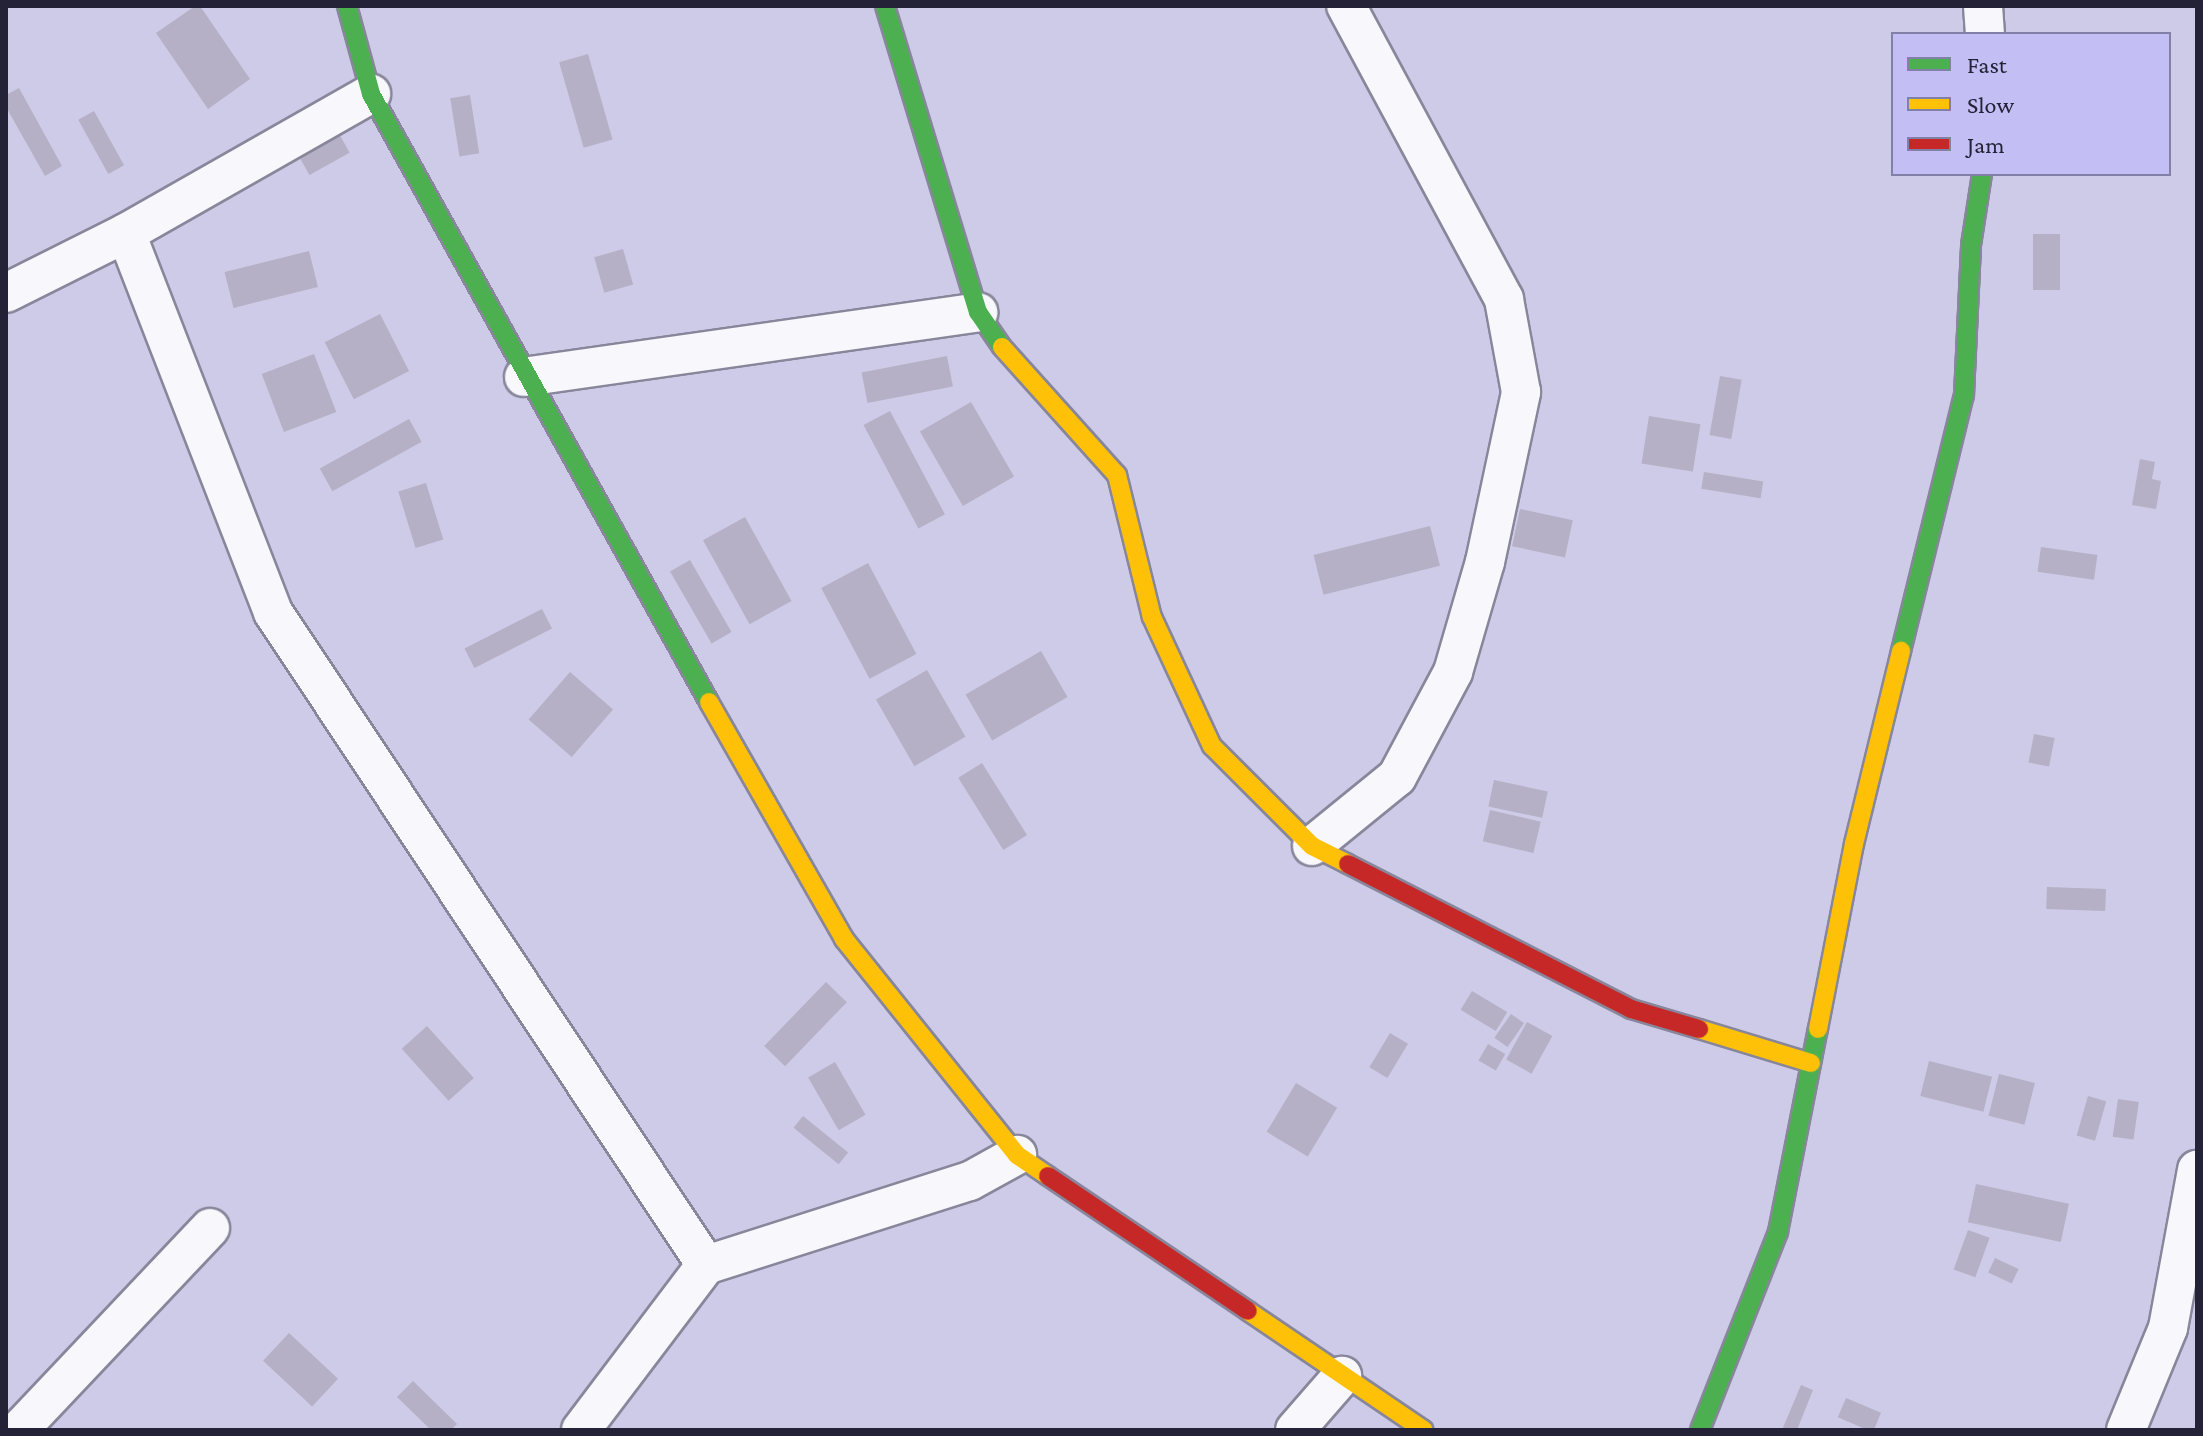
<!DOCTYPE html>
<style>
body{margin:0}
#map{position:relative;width:2203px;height:1436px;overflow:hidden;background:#cdcbe7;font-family:"Crimson Pro",serif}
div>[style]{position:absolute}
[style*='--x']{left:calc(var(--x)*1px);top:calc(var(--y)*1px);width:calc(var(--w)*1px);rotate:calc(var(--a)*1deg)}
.building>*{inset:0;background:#b5b0c5;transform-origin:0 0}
.roads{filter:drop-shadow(2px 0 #88869b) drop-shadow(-2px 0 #88869b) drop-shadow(0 2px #88869b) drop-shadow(0 -2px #88869b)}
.street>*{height:38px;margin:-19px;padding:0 19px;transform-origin:19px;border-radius:19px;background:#f8f7fb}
.fast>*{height:18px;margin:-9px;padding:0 9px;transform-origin:9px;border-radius:9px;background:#4caf50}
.slow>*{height:18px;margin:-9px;padding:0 9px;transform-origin:9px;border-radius:9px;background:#ffc107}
.jam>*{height:18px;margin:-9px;padding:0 9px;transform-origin:9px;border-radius:9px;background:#c62828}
span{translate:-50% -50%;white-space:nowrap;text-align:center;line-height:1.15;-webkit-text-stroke:8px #c3bef4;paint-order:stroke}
.frame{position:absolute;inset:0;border:8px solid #242236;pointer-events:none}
.legend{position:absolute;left:1891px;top:32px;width:280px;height:144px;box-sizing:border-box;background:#c3bef4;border:2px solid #8380a8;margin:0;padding:10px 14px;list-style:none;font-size:24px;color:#242236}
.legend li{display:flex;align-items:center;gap:16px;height:40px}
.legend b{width:40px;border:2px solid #8380a8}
</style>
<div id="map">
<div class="building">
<i style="clip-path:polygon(195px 6px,200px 6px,250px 79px,208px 109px,156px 33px)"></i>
<i style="left:588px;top:54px;width:89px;height:30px;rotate:74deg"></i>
<i style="clip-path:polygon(19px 88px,62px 166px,45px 176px,6px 107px,6px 95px)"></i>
<i style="left:470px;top:95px;width:59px;height:20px;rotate:81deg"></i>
<i style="left:94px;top:111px;width:62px;height:18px;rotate:61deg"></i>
<i style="left:337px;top:130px;width:26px;height:46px;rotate:61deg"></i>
<i style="left:2033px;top:234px;width:27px;height:56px"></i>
<i style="left:623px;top:249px;width:37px;height:30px;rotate:74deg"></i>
<i style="left:309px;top:251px;width:37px;height:87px;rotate:76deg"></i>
<i style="left:380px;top:314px;width:64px;height:62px;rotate:63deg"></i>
<i style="left:314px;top:354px;width:62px;height:56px;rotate:69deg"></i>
<i style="left:947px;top:356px;width:31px;height:87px;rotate:79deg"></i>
<i style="left:1720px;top:376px;width:22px;height:60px;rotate:10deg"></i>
<i style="left:971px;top:402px;width:86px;height:59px;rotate:60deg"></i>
<i style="left:890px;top:411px;width:117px;height:30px;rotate:62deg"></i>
<i style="left:1649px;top:416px;width:52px;height:48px;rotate:9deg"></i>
<i style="left:409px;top:419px;width:26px;height:102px;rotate:61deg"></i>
<i style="clip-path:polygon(2140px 459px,2155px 462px,2152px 479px,2161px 481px,2156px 509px,2132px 505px)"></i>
<i style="left:1704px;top:472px;width:60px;height:17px;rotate:9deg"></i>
<i style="left:426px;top:483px;width:59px;height:29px;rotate:73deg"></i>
<i style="left:1520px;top:509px;width:54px;height:38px;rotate:12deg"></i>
<i style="left:745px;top:517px;width:96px;height:48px;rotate:61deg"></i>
<i style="left:1430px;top:526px;width:41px;height:120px;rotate:76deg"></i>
<i style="left:2041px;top:547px;width:57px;height:25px;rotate:8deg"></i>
<i style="left:690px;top:560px;width:83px;height:23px;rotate:60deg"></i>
<i style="left:868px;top:563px;width:103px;height:53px;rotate:62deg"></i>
<i style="left:542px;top:609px;width:22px;height:87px;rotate:63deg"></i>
<i style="left:1041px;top:651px;width:53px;height:87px;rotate:60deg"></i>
<i style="left:927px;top:670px;width:77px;height:59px;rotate:60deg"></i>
<i style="left:570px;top:672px;width:57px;height:63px;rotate:41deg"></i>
<i style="left:2034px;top:734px;width:21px;height:29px;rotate:11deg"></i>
<i style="left:982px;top:763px;width:85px;height:28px;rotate:58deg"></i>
<i style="left:1494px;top:780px;width:55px;height:27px;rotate:12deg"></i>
<i style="left:1490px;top:810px;width:52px;height:32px;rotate:13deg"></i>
<i style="left:2047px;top:887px;width:59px;height:22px;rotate:2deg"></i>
<i style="left:826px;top:982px;width:29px;height:89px;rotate:44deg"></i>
<i style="left:1472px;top:991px;width:41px;height:22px;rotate:31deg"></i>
<i style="left:1511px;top:1014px;width:16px;height:29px;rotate:35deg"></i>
<i style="left:1527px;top:1022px;width:29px;height:43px;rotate:29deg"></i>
<i style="left:427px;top:1026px;width:70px;height:34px;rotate:48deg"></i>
<i style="left:1390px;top:1033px;width:21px;height:40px;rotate:31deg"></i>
<i style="left:1488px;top:1044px;width:20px;height:19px;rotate:30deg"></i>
<i style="left:1929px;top:1061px;width:65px;height:36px;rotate:14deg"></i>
<i style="left:835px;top:1062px;width:61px;height:31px;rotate:60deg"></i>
<i style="left:1999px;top:1074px;width:37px;height:43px;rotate:14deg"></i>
<i style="left:1296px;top:1083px;width:48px;height:57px;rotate:31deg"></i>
<i style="left:2088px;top:1096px;width:19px;height:41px;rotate:16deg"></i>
<i style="left:2118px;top:1099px;width:21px;height:38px;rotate:8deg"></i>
<i style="left:803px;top:1116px;width:58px;height:15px;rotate:39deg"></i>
<i style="left:1976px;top:1184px;width:95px;height:39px;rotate:12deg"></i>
<i style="left:1968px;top:1230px;width:23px;height:42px;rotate:20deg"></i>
<i style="left:1995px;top:1258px;width:26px;height:16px;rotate:25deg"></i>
<i style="left:289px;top:1333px;width:67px;height:38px;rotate:43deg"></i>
<i style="clip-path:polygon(413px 1381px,457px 1424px,451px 1430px,431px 1430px,397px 1397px)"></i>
<i style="clip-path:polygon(1801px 1385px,1813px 1390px,1797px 1430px,1782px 1430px)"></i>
<i style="left:1846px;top:1398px;width:38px;height:21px;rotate:23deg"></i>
</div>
<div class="roads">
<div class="street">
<i style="--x:1983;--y:6;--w:28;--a:86"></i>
<i style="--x:126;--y:233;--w:407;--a:68.8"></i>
<i style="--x:273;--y:612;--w:784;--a:56.45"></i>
<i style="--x:6;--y:293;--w:134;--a:-26.6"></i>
<i style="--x:126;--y:233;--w:282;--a:-29.6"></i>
<i style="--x:524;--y:377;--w:459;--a:-8.1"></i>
<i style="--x:1312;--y:846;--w:109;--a:-39.1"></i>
<i style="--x:1397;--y:777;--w:119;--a:-61.9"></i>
<i style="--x:1453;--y:672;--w:115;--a:-73.8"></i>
<i style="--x:1485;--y:562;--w:174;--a:-78"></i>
<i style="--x:1521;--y:392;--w:95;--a:-100.4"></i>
<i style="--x:1504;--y:299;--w:333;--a:-118.3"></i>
<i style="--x:19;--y:1430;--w:278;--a:-46.6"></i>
<i style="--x:581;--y:1430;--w:207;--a:-52.9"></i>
<i style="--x:706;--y:1265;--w:277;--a:-17.7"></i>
<i style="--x:970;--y:1181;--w:54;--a:-29"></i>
<i style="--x:1295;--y:1430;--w:72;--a:-49"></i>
<i style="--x:2126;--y:1430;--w:110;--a:-67.6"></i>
<i style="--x:2168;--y:1328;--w:161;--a:-79.6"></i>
</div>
<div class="fast">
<i style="--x:347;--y:6;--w:91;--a:74.7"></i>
<i style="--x:371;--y:94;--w:696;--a:60.93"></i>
<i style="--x:885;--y:6;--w:320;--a:73.1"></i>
<i style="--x:978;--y:312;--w:42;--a:55.6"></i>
<i style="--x:1901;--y:651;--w:264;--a:-76.2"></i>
<i style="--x:1964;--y:395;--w:150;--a:-87.3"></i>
<i style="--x:1971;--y:245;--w:72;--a:-81.2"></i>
<i style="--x:1700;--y:1430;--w:213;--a:-68.5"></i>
<i style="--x:1778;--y:1232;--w:207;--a:-78.9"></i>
</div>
<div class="slow">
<i style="--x:1002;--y:347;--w:172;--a:48.1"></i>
<i style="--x:1117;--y:475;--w:146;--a:76.2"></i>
<i style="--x:1152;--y:617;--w:142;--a:65.1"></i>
<i style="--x:1212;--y:746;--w:141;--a:45"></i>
<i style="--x:1312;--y:846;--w:40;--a:26.6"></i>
<i style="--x:709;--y:702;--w:273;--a:60.3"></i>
<i style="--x:844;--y:939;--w:277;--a:51.3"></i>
<i style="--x:1017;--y:1155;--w:37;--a:34"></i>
<i style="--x:1699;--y:1029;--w:117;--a:16.9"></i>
<i style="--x:1818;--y:1029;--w:188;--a:-79"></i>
<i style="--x:1854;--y:844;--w:199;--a:-76.3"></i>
<i style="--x:1248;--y:1311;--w:212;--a:34.1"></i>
</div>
<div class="jam">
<i style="--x:1348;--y:864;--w:318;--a:27.1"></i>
<i style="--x:1631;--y:1009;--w:71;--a:16.4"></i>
<i style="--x:1048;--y:1176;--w:241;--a:34"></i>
</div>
</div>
<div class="frame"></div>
<ul class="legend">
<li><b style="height:10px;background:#4caf50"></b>Fast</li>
<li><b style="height:10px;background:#ffc107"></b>Slow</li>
<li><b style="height:10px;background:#c62828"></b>Jam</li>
</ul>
</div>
